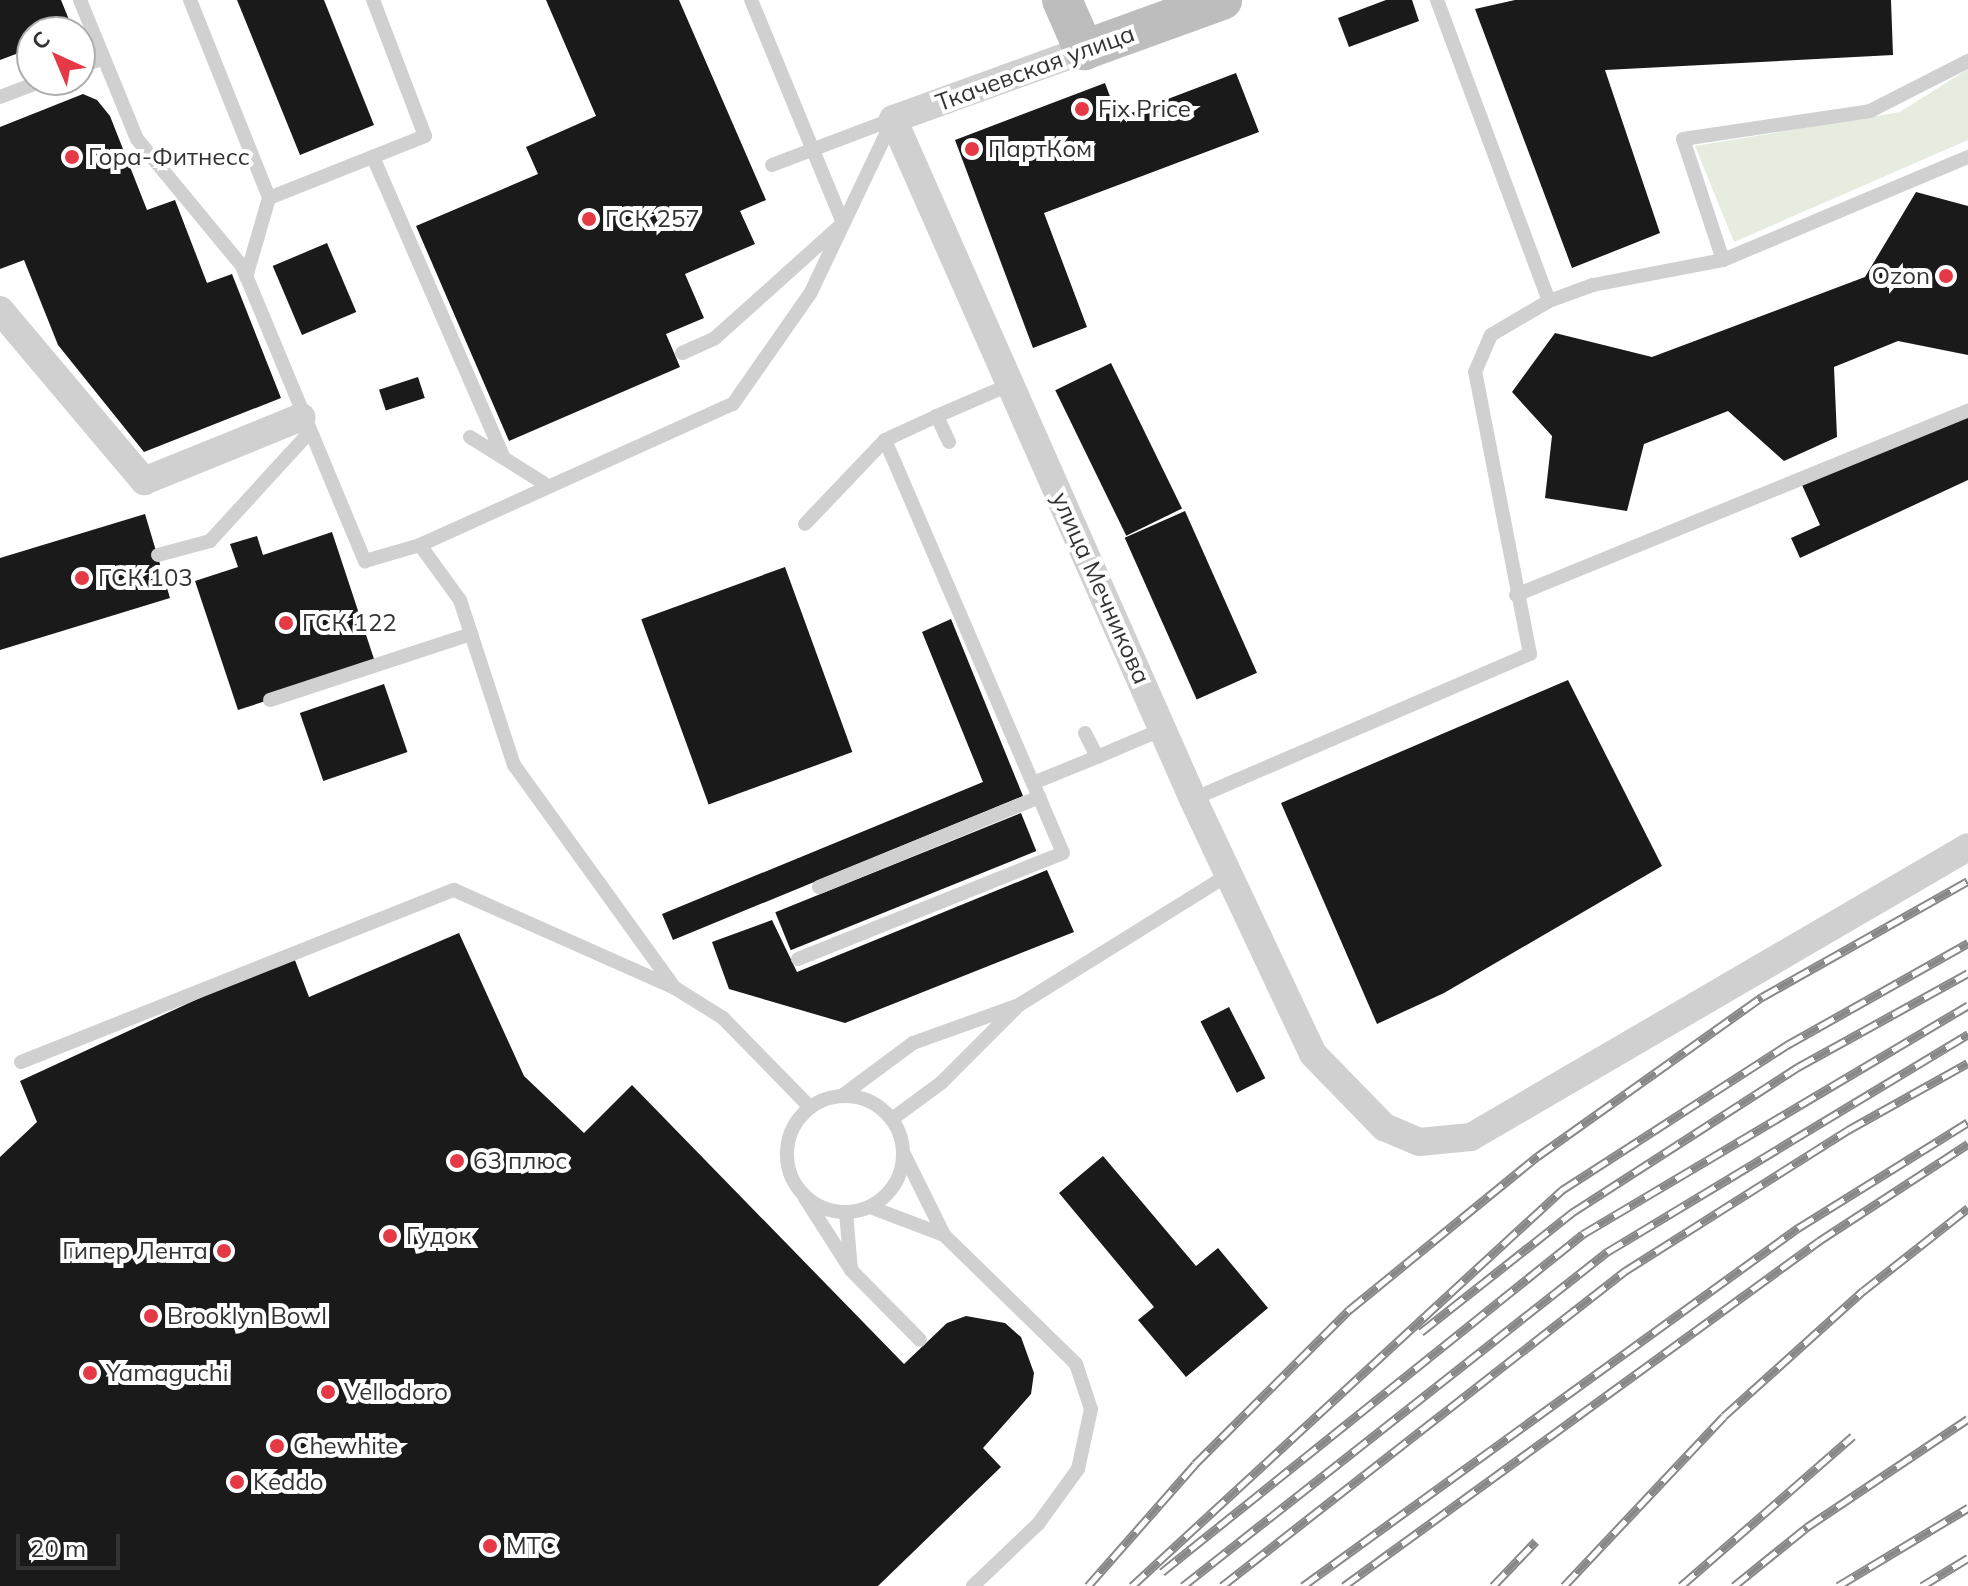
<!DOCTYPE html>
<meta charset="utf-8">
<style>
body{margin:0}
#map{position:relative;width:1968px;height:1586px;overflow:hidden;background:#fff;font-family:Mulish,sans-serif}
div>[style]{position:absolute}
[style*='--x']{left:calc(var(--x)*1px);top:calc(var(--y)*1px);width:calc(var(--w)*1px);rotate:calc(var(--a)*1deg)}
.green>*{inset:0;background:#e6ecdf}
.building>*{inset:0;background:#1a1a1a;transform-origin:0 0}
.service>*{height:14px;margin:-7px;padding:0 7px;transform-origin:7px;border-radius:7px;background:#d0d0d0}
.service>.ring{margin:-7px;padding:0;box-sizing:content-box;background:none;border:14px solid #d0d0d0;border-radius:50%}
.minor>*{height:28px;margin:-14px;padding:0 14px;transform-origin:14px;border-radius:14px;background:#d0d0d0}
.secondary>*{height:40px;margin:-20px;padding:0 20px;transform-origin:20px;border-radius:20px;background:#bdbdbd}
.rail>*{height:9px;margin-top:-4.5px;transform-origin:0;background:repeating-linear-gradient(90deg,#fff 0 18px,#888 0 36px);box-sizing:border-box;border-block:2px solid #888}
.dots>*{width:22px;height:22px;translate:-50% -50%;box-sizing:border-box;border:4px solid #fff;border-radius:50%}
span{translate:-50% -50%;white-space:nowrap;text-align:center;line-height:1.15;-webkit-text-stroke:8px #fff;paint-order:stroke}
.street-label{font-size:24px;color:#333}
.poi-label{font-size:24px;color:#333}
.left{translate:0 -50%;text-align:left}
.right{translate:-100% -50%;text-align:right}
.north{position:absolute;left:16px;top:16px;width:80px;height:80px;box-sizing:border-box;background:#fff;border:2px solid #adadad;border-radius:50%;rotate:316deg;font-size:22px;font-weight:700;line-height:32px;text-align:center;color:#333}
.north::after{content:'';display:block;margin:auto;width:28px;height:36px;background:#e63946;clip-path:polygon(50% 0,100% 100%,50% 72%,0 100%)}
.scale{position:absolute;left:16px;top:1534px;width:104px;height:36px;box-sizing:border-box;border:4px solid #333;border-top:0;padding-left:10px;font-size:24px;line-height:28px;white-space:nowrap;color:#333;-webkit-text-stroke:6px #fff;paint-order:stroke}
</style>
<div id="map">
<div class="green">
<i style="clip-path:polygon(1968px 69px,1968px 140px,1734px 242px,1695px 146px,1900px 112px)"></i>
</div>
<div class="building">
<i style="clip-path:polygon(0 0,61px 0,74px 32px,32px 32px,32px 48px,0 60px)"></i>
<i style="clip-path:polygon(237px 0,324px 0,374px 125px,300px 155px)"></i>
<i style="clip-path:polygon(546px 0,679px 0,766px 200px,740px 211px,755px 244px,685px 274px,704px 318px,666px 334px,680px 367px,509px 441px,416px 226px,538px 174px,526px 147px,596px 116px)"></i>
<i style="clip-path:polygon(1386px 0,1412px 0,1419px 21px,1349px 47px,1338px 18px)"></i>
<i style="clip-path:polygon(1515px 0,1891px 0,1893px 55px,1605px 70px,1660px 233px,1572px 268px,1475px 9px)"></i>
<i style="clip-path:polygon(1236px 73px,1259px 132px,1044px 213px,1087px 327px,1033px 348px,955px 140px,1105px 83px,1118px 118px)"></i>
<i style="clip-path:polygon(83px 94px,97px 100px,110px 116px,147px 210px,175px 200px,207px 283px,232px 274px,281px 398px,144px 452px,58px 345px,24px 260px,0 269px,0 127px)"></i>
<i style="clip-path:polygon(1916px 192px,1968px 206px,1968px 355px,1898px 341px,1834px 367px,1837px 437px,1784px 461px,1728px 411px,1644px 444px,1627px 511px,1545px 498px,1552px 436px,1512px 392px,1555px 333px,1652px 357px,1865px 277px)"></i>
<i style="left:327px;top:243px;width:75px;height:59px;rotate:67deg"></i>
<i style="left:1111px;top:363px;width:162px;height:62px;rotate:64deg"></i>
<i style="left:418px;top:377px;width:22px;height:41px;rotate:72deg"></i>
<i style="clip-path:polygon(1968px 408px,1968px 480px,1800px 558px,1791px 538px,1820px 525px,1802px 485px)"></i>
<i style="left:1185px;top:511px;width:177px;height:66px;rotate:66deg"></i>
<i style="clip-path:polygon(145px 514px,170px 598px,0 650px,0 558px)"></i>
<i style="clip-path:polygon(332px 532px,376px 665px,238px 710px,195px 581px,238px 567px,230px 544px,257px 536px,263px 555px)"></i>
<i style="left:785px;top:567px;width:197px;height:153px;rotate:70deg"></i>
<i style="clip-path:polygon(951px 619px,1023px 796px,673px 940px,662px 914px,983px 782px,922px 632px)"></i>
<i style="clip-path:polygon(1568px 680px,1662px 866px,1444px 993px,1377px 1024px,1281px 803px)"></i>
<i style="left:384px;top:684px;width:72px;height:89px;rotate:71deg"></i>
<i style="left:1021px;top:813px;width:41px;height:265px;rotate:68deg"></i>
<i style="clip-path:polygon(1047px 870px,1074px 932px,845px 1023px,729px 989px,712px 942px,772px 920px,797px 972px)"></i>
<i style="clip-path:polygon(459px 933px,524px 1076px,584px 1133px,632px 1085px,904px 1364px,947px 1323px,966px 1316px,1005px 1323px,1021px 1337px,1034px 1373px,1031px 1394px,983px 1448px,1001px 1467px,878px 1586px,0 1586px,0 1157px,37px 1122px,20px 1081px,293px 955px,309px 997px)"></i>
<i style="left:1229px;top:1007px;width:80px;height:32px;rotate:63deg"></i>
<i style="clip-path:polygon(1103px 1156px,1196px 1266px,1218px 1248px,1268px 1308px,1186px 1377px,1138px 1320px,1154px 1307px,1059px 1193px)"></i>
</div>
<div class="service">
<i style="--x:80;--y:0;--w:150;--a:67.7"></i>
<i style="--x:137;--y:139;--w:165;--a:50.4"></i>
<i style="--x:242;--y:266;--w:320;--a:67.4"></i>
<i style="--x:365;--y:561;--w:57;--a:-16.2"></i>
<i style="--x:420;--y:545;--w:68;--a:54"></i>
<i style="--x:460;--y:600;--w:174;--a:71.9"></i>
<i style="--x:514;--y:765;--w:275;--a:54.2"></i>
<i style="--x:190;--y:0;--w:213;--a:68.2"></i>
<i style="--x:269;--y:198;--w:82;--a:106.2"></i>
<i style="--x:1437;--y:0;--w:321;--a:69.6"></i>
<i style="--x:80;--y:67;--w:25;--a:-21"></i>
<i style="--x:0;--y:97;--w:48;--a:-20.7"></i>
<i style="--x:373;--y:157;--w:328;--a:66.5"></i>
<i style="--x:772;--y:165;--w:129;--a:-20.8"></i>
<i style="--x:269;--y:198;--w:168;--a:-21.7"></i>
<i style="--x:425;--y:136;--w:146;--a:-110.9"></i>
<i style="--x:1723;--y:260;--w:266;--a:-22.8"></i>
<i style="--x:682;--y:353;--w:36;--a:-24"></i>
<i style="--x:715;--y:338;--w:172;--a:-41.9"></i>
<i style="--x:843;--y:223;--w:241;--a:-112.4"></i>
<i style="--x:937;--y:416;--w:57;--a:155.2"></i>
<i style="--x:885;--y:440;--w:374;--a:66.7"></i>
<i style="--x:1033;--y:783;--w:69;--a:-22.1"></i>
<i style="--x:470;--y:437;--w:92;--a:32.1"></i>
<i style="--x:949;--y:442;--w:29;--a:-115"></i>
<i style="--x:937;--y:416;--w:81;--a:-23.4"></i>
<i style="--x:805;--y:524;--w:116;--a:-46.4"></i>
<i style="--x:420;--y:545;--w:343;--a:-24.3"></i>
<i style="--x:733;--y:404;--w:136;--a:-55.1"></i>
<i style="--x:811;--y:292;--w:191;--a:-64.6"></i>
<i style="--x:158;--y:555;--w:54;--a:-15.1"></i>
<i style="--x:210;--y:541;--w:147;--a:-47.5"></i>
<i style="--x:1516;--y:595;--w:488;--a:-22.2"></i>
<i style="--x:270;--y:700;--w:212;--a:-18.2"></i>
<i style="--x:1085;--y:733;--w:27;--a:63"></i>
<i style="--x:1097;--y:757;--w:72;--a:-23"></i>
<i style="--x:1193;--y:799;--w:367;--a:-23.3"></i>
<i style="--x:1530;--y:654;--w:287;--a:-101"></i>
<i style="--x:1475;--y:372;--w:40;--a:-66.6"></i>
<i style="--x:1491;--y:335;--w:67;--a:-30.4"></i>
<i style="--x:1549;--y:301;--w:47;--a:-20"></i>
<i style="--x:1593;--y:285;--w:132;--a:-10.9"></i>
<i style="--x:1723;--y:260;--w:127;--a:-108.3"></i>
<i style="--x:1683;--y:139;--w:189;--a:-8.5"></i>
<i style="--x:1870;--y:111;--w:110;--a:-27"></i>
<i style="--x:819;--y:887;--w:238;--a:-22.2"></i>
<i style="--x:798;--y:959;--w:285;--a:-21.8"></i>
<i style="--x:1063;--y:853;--w:76;--a:-113.2"></i>
<i style="--x:21;--y:1062;--w:466;--a:-21.7"></i>
<i style="--x:454;--y:890;--w:242;--a:23.9"></i>
<i style="--x:675;--y:988;--w:57;--a:32"></i>
<i style="--x:723;--y:1018;--w:124;--a:45.7"></i>
<i style="--x:843;--y:1095;--w:87;--a:-36.6"></i>
<i style="--x:913;--y:1043;--w:113;--a:-19.7"></i>
<i style="--x:1019;--y:1005;--w:246;--a:-31.9"></i>
<i class="ring" style="left:787px;top:1096px;width:102px;height:102px"></i>
<i style="--x:892;--y:1119;--w:61;--a:-36.3"></i>
<i style="--x:941;--y:1083;--w:106;--a:-45"></i>
<i style="--x:904;--y:1154;--w:90;--a:63.7"></i>
<i style="--x:944;--y:1235;--w:185;--a:44.3"></i>
<i style="--x:1076;--y:1364;--w:47;--a:71.6"></i>
<i style="--x:1091;--y:1409;--w:61;--a:102.2"></i>
<i style="--x:1078;--y:1469;--w:68;--a:126"></i>
<i style="--x:1038;--y:1524;--w:90;--a:136.4"></i>
<i style="--x:805;--y:1198;--w:85;--a:57.4"></i>
<i style="--x:851;--y:1270;--w:98;--a:45.4"></i>
<i style="--x:870;--y:1207;--w:79;--a:20.7"></i>
<i style="--x:846;--y:1212;--w:58;--a:85.1"></i>
</div>
<div class="minor">
<i style="--x:1084;--y:50;--w:203;--a:160.1"></i>
<i style="--x:893;--y:119;--w:743;--a:66.19"></i>
<i style="--x:1193;--y:799;--w:282;--a:64.8"></i>
<i style="--x:1313;--y:1054;--w:102;--a:45.8"></i>
<i style="--x:1384;--y:1127;--w:38;--a:23"></i>
<i style="--x:1419;--y:1142;--w:52;--a:-5.5"></i>
<i style="--x:1471;--y:1137;--w:575;--a:-30.26"></i>
<i style="--x:0;--y:310;--w:224;--a:49.9"></i>
<i style="--x:144;--y:481;--w:170;--a:-22.1"></i>
</div>
<div class="secondary">
<i style="--x:1062;--y:0;--w:55;--a:66.3"></i>
<i style="--x:1084;--y:50;--w:147;--a:-19.9"></i>
</div>
<div class="rail">
<i style="--x:1421;--y:1332;--w:194;--a:-38.3"></i>
<i style="--x:1573;--y:1212;--w:268;--a:-32.8"></i>
<i style="--x:1798;--y:1067;--w:194;--a:-28.9"></i>
<i style="--x:1162;--y:1572;--w:540;--a:-38.76"></i>
<i style="--x:1583;--y:1234;--w:448;--a:-30.7"></i>
<i style="--x:1088;--y:1586;--w:162;--a:-48.7"></i>
<i style="--x:1195;--y:1464;--w:218;--a:-45"></i>
<i style="--x:1349;--y:1310;--w:244;--a:-39.2"></i>
<i style="--x:1538;--y:1156;--w:275;--a:-35.4"></i>
<i style="--x:1762;--y:997;--w:236;--a:-29.4"></i>
<i style="--x:1132;--y:1586;--w:585;--a:-42.64"></i>
<i style="--x:1562;--y:1190;--w:268;--a:-32.8"></i>
<i style="--x:1787;--y:1045;--w:208;--a:-29.4"></i>
<i style="--x:1183;--y:1586;--w:540;--a:-38.23"></i>
<i style="--x:1607;--y:1252;--w:422;--a:-31.1"></i>
<i style="--x:1222;--y:1586;--w:512;--a:-38.01"></i>
<i style="--x:1625;--y:1271;--w:264;--a:-32.3"></i>
<i style="--x:1848;--y:1130;--w:137;--a:-29.2"></i>
<i style="--x:1303;--y:1586;--w:611;--a:-35.88"></i>
<i style="--x:1798;--y:1228;--w:200;--a:-31.9"></i>
<i style="--x:1344;--y:1586;--w:587;--a:-35.99"></i>
<i style="--x:1819;--y:1241;--w:178;--a:-33.1"></i>
<i style="--x:1493;--y:1586;--w:62;--a:-46.3"></i>
<i style="--x:1564;--y:1586;--w:233;--a:-46.7"></i>
<i style="--x:1724;--y:1416;--w:187;--a:-42"></i>
<i style="--x:1863;--y:1291;--w:134;--a:-38.3"></i>
<i style="--x:1681;--y:1586;--w:228;--a:-41.1"></i>
<i style="--x:1734;--y:1586;--w:94;--a:-38.9"></i>
<i style="--x:1807;--y:1527;--w:194;--a:-33.9"></i>
<i style="--x:1838;--y:1586;--w:152;--a:-31"></i>
<i style="--x:1922;--y:1586;--w:54;--a:-31.3"></i>
</div>
<div class="dots">
<i style="left:1082px;top:109px;background:#e63946"></i>
<i style="left:972px;top:149px;background:#e63946"></i>
<i style="left:72px;top:157px;background:#e63946"></i>
<i style="left:589px;top:219px;background:#e63946"></i>
<i style="left:1946px;top:276px;background:#e63946"></i>
<i style="left:82px;top:578px;background:#e63946"></i>
<i style="left:286px;top:623px;background:#e63946"></i>
<i style="left:457px;top:1161px;background:#e63946"></i>
<i style="left:390px;top:1236px;background:#e63946"></i>
<i style="left:224px;top:1251px;background:#e63946"></i>
<i style="left:151px;top:1316px;background:#e63946"></i>
<i style="left:90px;top:1373px;background:#e63946"></i>
<i style="left:328px;top:1392px;background:#e63946"></i>
<i style="left:277px;top:1446px;background:#e63946"></i>
<i style="left:237px;top:1482px;background:#e63946"></i>
<i style="left:490px;top:1546px;background:#e63946"></i>
</div>
<div class="street-label">
<span style="left:1035px;top:68px;rotate:-20deg">Ткачевская улица</span>
<span style="left:1101px;top:588px;rotate:66deg">улица Мечникова</span>
</div>
<div class="poi-label">
<span class="left" style="left:1098px;top:109px">Fix Price</span>
<span class="left" style="left:988px;top:149px">ПартКом</span>
<span class="left" style="left:88px;top:157px">Гора-Фитнесс</span>
<span class="left" style="left:605px;top:219px">ГСК 257</span>
<span class="right" style="left:1930px;top:276px">Ozon</span>
<span class="left" style="left:98px;top:578px">ГСК 103</span>
<span class="left" style="left:302px;top:623px">ГСК 122</span>
<span class="left" style="left:473px;top:1161px">63 плюс</span>
<span class="left" style="left:406px;top:1236px">Гудок</span>
<span class="right" style="left:208px;top:1251px">Гипер Лента</span>
<span class="left" style="left:167px;top:1316px">Brooklyn Bowl</span>
<span class="left" style="left:106px;top:1373px">Yamaguchi</span>
<span class="left" style="left:344px;top:1392px">Vellodoro</span>
<span class="left" style="left:293px;top:1446px">Chewhite</span>
<span class="left" style="left:253px;top:1482px">Keddo</span>
<span class="left" style="left:506px;top:1546px">МТС</span>
</div>
<div class="north">С</div>
<div class="scale">20 m</div>
</div>
